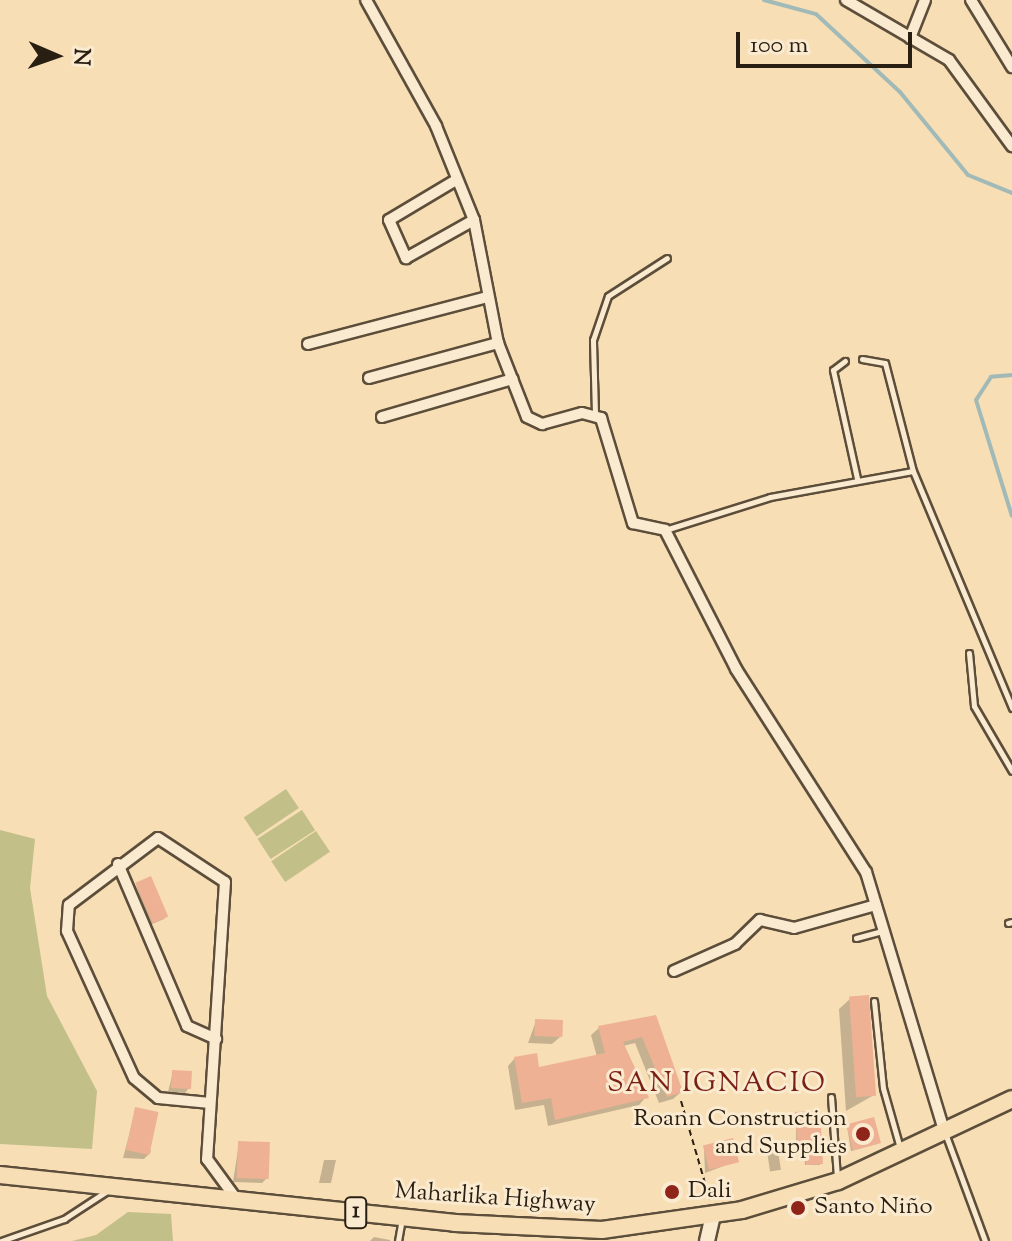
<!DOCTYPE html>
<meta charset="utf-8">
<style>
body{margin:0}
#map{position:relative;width:1012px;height:1241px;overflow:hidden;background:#f7deb5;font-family:"Sorts Mill Goudy",serif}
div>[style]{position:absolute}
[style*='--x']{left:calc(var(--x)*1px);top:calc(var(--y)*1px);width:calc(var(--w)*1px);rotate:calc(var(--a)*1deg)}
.green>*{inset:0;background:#c3bf89;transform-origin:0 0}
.shadow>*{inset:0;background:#0003;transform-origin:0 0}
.stream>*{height:4px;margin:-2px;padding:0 2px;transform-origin:2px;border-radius:2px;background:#a1bab7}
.building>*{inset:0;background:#eeb194;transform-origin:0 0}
.path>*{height:2px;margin-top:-1px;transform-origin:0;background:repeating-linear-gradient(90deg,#281e11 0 6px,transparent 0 10px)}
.roads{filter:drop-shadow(2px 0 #5c4e3a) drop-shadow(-2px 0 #5c4e3a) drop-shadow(0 2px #5c4e3a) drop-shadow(0 -2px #5c4e3a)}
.lane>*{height:5px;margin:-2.5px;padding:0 2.5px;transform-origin:2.5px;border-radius:2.5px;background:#faeacf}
.street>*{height:10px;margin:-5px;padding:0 5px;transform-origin:5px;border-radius:5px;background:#faeacf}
.secondary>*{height:14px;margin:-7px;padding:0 7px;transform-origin:7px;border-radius:7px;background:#faeacf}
.primary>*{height:16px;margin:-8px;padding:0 8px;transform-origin:8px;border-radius:8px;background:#f7deb5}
.dots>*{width:22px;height:22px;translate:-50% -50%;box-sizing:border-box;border:4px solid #faeacf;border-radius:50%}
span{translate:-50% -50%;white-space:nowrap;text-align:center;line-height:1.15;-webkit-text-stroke:6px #faeacf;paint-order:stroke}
.shield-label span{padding:2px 6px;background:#faeacf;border:2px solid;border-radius:6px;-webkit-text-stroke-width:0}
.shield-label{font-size:22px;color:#281e11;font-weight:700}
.poi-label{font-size:24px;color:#281e11}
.right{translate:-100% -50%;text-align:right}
.left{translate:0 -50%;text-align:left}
.street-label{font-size:24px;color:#281e11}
.quarter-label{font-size:28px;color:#7a1f14;letter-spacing:2px}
.north{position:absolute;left:16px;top:16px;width:80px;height:80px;-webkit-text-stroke:6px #faeacf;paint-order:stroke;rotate:92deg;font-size:22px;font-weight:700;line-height:32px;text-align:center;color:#281e11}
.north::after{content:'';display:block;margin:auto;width:28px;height:36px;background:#281e11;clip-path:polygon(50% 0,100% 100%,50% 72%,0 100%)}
.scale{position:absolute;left:736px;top:32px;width:176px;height:36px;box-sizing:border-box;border:4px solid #281e11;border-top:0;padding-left:10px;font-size:24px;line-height:28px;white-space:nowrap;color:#281e11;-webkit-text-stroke:6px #faeacf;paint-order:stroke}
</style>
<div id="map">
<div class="green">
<i style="left:286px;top:789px;width:23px;height:51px;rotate:56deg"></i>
<i style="left:302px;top:810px;width:24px;height:53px;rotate:57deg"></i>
<i style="clip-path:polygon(0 830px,35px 839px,30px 888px,47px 996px,97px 1091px,92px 1149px,0 1144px)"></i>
<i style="left:316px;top:831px;width:25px;height:54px;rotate:56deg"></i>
<i style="clip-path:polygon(128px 1212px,171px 1214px,173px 1241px,72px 1241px,96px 1235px)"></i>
</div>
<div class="shadow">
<i style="clip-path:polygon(136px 885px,166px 917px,164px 919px,150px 925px)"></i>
<i style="clip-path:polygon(850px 999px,874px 1095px,846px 1111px,839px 1009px)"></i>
<i style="clip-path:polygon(654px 1018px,681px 1092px,673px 1099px,659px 1103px,635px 1043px,623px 1046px,646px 1097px,639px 1105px,548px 1126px,544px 1105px,515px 1110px,508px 1066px,515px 1058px,538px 1070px,597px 1057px,591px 1035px,599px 1028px)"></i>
<i style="clip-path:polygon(536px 1021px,560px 1037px,552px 1044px,528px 1043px)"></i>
<i style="clip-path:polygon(173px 1072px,189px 1088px,185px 1093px,168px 1092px)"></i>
<i style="clip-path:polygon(136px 1109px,151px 1152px,144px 1159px,123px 1158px)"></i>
<i style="clip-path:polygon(796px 1114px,821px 1163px,820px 1165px,805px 1165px,804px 1151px,796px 1151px)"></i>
<i style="clip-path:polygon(847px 1126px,877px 1144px,851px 1151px)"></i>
<i style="clip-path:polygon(239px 1143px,267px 1178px,262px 1183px,233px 1182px)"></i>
<i style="clip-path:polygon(704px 1148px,737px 1161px,705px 1173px)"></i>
<i style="left:778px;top:1151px;width:19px;height:11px;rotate:81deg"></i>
<i style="clip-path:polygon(324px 1160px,336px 1160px,331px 1183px,319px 1183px)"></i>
<i style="clip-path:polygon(374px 1237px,390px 1240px,390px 1241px,370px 1241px)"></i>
</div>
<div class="stream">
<i style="--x:764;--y:0;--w:54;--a:15.1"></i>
<i style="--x:816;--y:14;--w:115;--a:42.9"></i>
<i style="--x:900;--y:92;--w:107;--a:50.7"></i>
<i style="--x:968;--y:175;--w:48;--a:22.2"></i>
<i style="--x:1012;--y:375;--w:21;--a:175"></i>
<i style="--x:991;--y:377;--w:27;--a:123"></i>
<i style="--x:976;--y:400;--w:121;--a:72.8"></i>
</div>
<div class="building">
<i style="left:151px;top:876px;width:44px;height:17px;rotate:67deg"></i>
<i style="left:869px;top:995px;width:101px;height:20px;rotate:86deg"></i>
<i style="clip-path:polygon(656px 1015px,683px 1092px,667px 1097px,642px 1037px,623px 1042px,649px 1098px,555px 1120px,551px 1098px,522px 1103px,514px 1057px,537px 1053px,539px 1067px,605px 1053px,598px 1026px)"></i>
<i style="left:535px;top:1019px;width:28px;height:17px;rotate:2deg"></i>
<i style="left:172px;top:1070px;width:20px;height:18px;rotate:3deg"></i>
<i style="left:135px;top:1107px;width:24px;height:44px;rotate:12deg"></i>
<i style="clip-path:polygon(820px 1111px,823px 1164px,806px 1165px,806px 1150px,798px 1150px,795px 1112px)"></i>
<i style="left:874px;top:1117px;width:27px;height:29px;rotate:75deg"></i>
<i style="left:733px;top:1138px;width:25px;height:31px;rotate:76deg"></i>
<i style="left:238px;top:1141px;width:32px;height:37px;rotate:2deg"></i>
</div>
<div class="path">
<i style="--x:681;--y:1101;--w:103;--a:73.7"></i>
</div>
<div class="roads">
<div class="lane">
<i style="--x:862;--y:359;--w:23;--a:10"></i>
<i style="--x:885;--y:363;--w:112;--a:75.5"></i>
<i style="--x:913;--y:471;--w:257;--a:67.3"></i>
<i style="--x:845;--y:361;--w:15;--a:143"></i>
<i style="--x:833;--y:370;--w:111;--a:77.5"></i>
<i style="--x:595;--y:413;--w:73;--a:-91.6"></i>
<i style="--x:593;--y:340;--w:46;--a:-71.2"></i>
<i style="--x:608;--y:296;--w:70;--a:-32.8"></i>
<i style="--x:665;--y:530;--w:110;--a:-17.4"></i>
<i style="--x:770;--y:497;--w:145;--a:-10.3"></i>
<i style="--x:969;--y:653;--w:53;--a:84.6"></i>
<i style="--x:974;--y:706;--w:75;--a:59.7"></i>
<i style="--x:1008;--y:923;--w:4;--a:-14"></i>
<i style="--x:856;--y:938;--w:27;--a:-15"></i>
<i style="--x:874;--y:1001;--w:87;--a:84.1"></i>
<i style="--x:883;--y:1088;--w:62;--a:74.2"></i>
<i style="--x:831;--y:1097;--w:80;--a:85.7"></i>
<i style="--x:945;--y:1133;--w:115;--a:69.7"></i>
<i style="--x:1;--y:1241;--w:67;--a:-19.2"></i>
<i style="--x:64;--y:1219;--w:51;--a:-33.1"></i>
<i style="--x:398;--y:1241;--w:22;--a:-80"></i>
</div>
<div class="street">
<i style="--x:366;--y:0;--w:144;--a:60.9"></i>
<i style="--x:436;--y:126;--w:101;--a:68"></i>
<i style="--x:474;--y:220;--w:125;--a:79"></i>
<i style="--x:498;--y:343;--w:79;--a:68.6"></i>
<i style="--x:527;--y:417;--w:17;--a:25"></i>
<i style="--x:542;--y:424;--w:41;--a:-15.4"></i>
<i style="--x:582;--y:413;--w:20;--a:15"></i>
<i style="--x:601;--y:418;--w:110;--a:73.1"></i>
<i style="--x:633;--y:523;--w:33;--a:12"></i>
<i style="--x:665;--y:530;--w:156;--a:62.9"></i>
<i style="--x:736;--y:669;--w:241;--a:57.4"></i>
<i style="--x:866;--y:872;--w:273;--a:73.2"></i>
<i style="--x:846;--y:0;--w:119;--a:30.2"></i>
<i style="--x:949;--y:60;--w:107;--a:53.8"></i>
<i style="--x:971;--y:0;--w:79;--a:58.5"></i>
<i style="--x:910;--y:38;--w:41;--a:-68.5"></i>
<i style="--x:456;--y:180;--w:78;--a:149.2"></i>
<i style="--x:389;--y:220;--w:42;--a:65.9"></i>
<i style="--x:406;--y:258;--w:78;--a:-29.2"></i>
<i style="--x:308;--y:344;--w:185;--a:-14.7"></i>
<i style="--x:369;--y:378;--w:134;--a:-15.2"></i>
<i style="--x:382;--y:417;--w:136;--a:-16.2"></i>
<i style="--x:118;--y:864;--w:176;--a:66.9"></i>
<i style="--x:187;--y:1026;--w:32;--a:24"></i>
<i style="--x:674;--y:971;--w:67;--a:-23.9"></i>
<i style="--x:735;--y:944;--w:35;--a:-44"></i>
<i style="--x:760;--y:920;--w:35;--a:13"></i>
<i style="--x:794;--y:928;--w:85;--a:-15.7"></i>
<i style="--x:210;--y:1103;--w:52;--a:-174.5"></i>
<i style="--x:158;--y:1098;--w:31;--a:-140"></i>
<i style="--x:134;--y:1078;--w:162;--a:-114.5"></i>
<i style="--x:67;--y:931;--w:26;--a:-86"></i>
<i style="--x:69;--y:905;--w:111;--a:-37"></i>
<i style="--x:158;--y:838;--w:80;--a:33.3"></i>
<i style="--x:225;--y:882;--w:278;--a:93.7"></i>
<i style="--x:207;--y:1159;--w:51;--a:53.8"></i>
</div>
<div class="secondary">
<i style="--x:707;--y:1241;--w:26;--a:-77"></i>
</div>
<div class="primary">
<i style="--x:0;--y:1175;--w:458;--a:6"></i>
<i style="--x:455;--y:1223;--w:147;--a:2.7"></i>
<i style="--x:602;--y:1230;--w:141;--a:-8.1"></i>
<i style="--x:742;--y:1210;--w:100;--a:-16.8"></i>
<i style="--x:838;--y:1181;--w:192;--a:-25.2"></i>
</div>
</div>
<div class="dots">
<i style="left:863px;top:1134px;background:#8f2418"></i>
<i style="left:672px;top:1192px;background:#8f2418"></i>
<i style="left:798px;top:1208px;background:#8f2418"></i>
</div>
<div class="shield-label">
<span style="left:356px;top:1213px">1</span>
</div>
<div class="poi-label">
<span class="right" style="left:847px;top:1134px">Roann Construction<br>and Supplies</span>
<span class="left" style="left:688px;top:1192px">Dali</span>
<span class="left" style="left:814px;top:1208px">Santo Niño</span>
</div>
<div class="street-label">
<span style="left:495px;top:1199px;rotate:4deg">Maharlika Highway</span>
</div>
<div class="quarter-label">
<span style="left:717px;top:1084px">SAN IGNACIO</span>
</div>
<div class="north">N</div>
<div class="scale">100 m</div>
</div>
